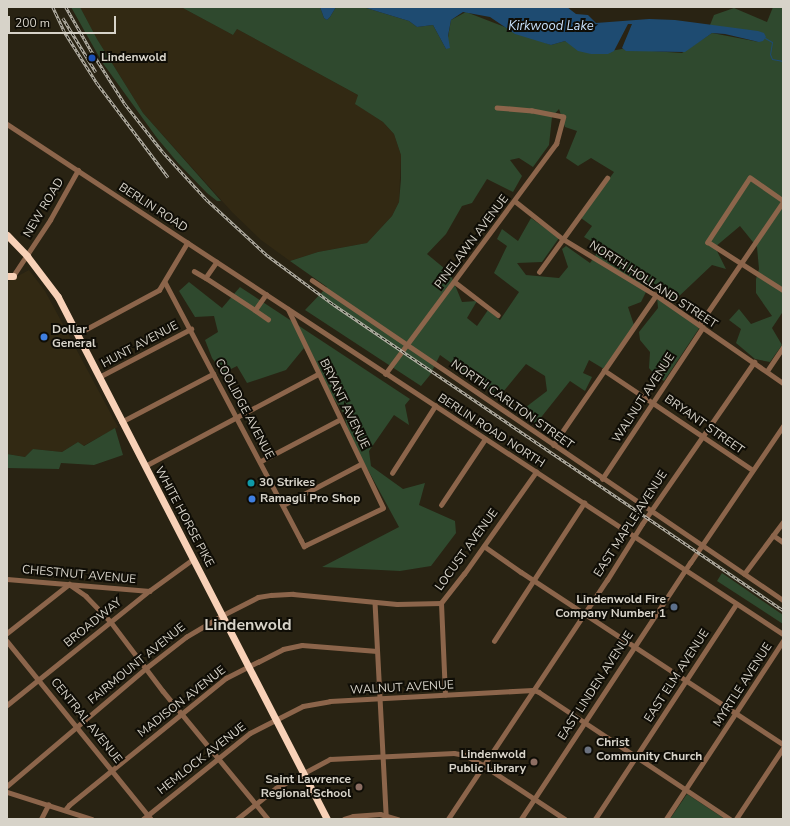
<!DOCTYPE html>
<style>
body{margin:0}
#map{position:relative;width:790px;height:826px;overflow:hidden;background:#292313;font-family:"Nunito Sans",sans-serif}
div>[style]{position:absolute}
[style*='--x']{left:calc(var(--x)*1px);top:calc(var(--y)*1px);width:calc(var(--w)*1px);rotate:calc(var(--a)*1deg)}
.built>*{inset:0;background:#322913}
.green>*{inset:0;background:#2f492e}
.water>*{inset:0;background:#1e4b71}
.stream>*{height:1px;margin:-0.5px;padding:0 0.5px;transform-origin:0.5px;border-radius:0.5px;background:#1e4b71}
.minor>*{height:4.5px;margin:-2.25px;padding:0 2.25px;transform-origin:2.25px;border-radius:2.25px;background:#8c654b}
.highway>*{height:7px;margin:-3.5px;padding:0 3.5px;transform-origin:3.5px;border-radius:3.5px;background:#f8d1b7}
.rail>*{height:2.5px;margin-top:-1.25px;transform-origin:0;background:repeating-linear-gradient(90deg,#0f0d06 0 3px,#b9b5aa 0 6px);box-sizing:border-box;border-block:1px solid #b9b5aa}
.dots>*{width:11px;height:11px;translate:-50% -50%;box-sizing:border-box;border:2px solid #0f0d06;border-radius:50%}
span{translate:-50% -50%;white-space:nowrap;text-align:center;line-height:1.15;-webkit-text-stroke:4px #0f0d06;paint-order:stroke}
.poi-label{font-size:12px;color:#d7d3c9;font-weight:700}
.left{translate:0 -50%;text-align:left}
.right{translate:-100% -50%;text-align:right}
.street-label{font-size:12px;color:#d7d3c9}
.water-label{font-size:13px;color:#c6dff9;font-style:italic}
.district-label{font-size:16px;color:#d7d3c9;font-weight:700}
.frame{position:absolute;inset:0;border:8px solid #d7d3c9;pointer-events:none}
.scale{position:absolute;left:8px;top:16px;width:108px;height:18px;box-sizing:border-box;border:2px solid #d7d3c9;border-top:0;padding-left:5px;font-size:12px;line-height:14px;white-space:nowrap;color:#d7d3c9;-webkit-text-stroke:3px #0f0d06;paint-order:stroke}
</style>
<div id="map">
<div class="built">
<i style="clip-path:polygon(80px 7px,181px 7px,233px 35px,237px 29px,358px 95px,356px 104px,383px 122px,394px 134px,401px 155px,399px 202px,392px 216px,367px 243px,318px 252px,290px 261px,261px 240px,232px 212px,143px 113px,97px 39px)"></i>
<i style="clip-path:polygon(29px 270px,45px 291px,118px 427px,83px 446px,78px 442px,62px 452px,33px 449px,25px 457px,7px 454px,7px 282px)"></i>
</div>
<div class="green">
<i style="clip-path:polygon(71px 7px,80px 7px,97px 39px,143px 113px,221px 201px,217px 201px,207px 193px,178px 163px,157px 138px,102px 62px)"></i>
<i style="clip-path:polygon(evenodd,181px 7px,320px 7px,324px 18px,327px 20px,330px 17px,336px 7px,363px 7px,409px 21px,417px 27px,433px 25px,446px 49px,451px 20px,466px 12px,551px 45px,565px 41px,592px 54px,622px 49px,682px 53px,712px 33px,759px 42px,710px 25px,714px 15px,734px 8px,767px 22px,773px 7px,783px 7px,783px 314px,782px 313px,772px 328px,782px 345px,770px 362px,755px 359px,736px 343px,741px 329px,729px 320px,739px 309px,751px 324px,772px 316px,756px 293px,756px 279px,759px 269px,757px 247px,740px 226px,715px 247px,726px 269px,712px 265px,675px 300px,649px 286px,641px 302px,628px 307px,634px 325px,604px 369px,589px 360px,583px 373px,592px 377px,585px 391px,570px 381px,535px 425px,526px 407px,547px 391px,545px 376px,526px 364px,499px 397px,440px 355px,430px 375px,421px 386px,305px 310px,327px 287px,290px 261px,318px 252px,367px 243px,392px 216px,399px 202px,401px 179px,401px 155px,394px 134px,383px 122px,355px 104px,358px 95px,237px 29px,233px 35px,181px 7px,559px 109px,565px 127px,577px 131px,566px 158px,578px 166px,591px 158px,614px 172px,581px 218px,592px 226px,584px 237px,601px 247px,590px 263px,566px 246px,562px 249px,568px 267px,559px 278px,526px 275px,517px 263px,542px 262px,559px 238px,531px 218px,518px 241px,502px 229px,497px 239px,507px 246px,494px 273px,519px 292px,500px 320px,488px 310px,477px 326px,467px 318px,477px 301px,462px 302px,450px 273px,427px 254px,446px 234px,462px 206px,472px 203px,487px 179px,513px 192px,522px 176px,510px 160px,519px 158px,533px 167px,549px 145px,552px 117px,559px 109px)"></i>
<i style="clip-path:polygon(189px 282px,222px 308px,240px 287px,410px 399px,405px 405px,409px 425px,394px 415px,369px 451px,371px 466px,403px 489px,425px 483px,419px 505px,455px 521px,456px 533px,431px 566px,400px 571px,322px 567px,399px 527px,349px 435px,344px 414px,321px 379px,304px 348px,286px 370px,247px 383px,237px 366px,223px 373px,212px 358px,205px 340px,218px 332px,214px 316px,195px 317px,179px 291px)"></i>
<i style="clip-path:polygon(657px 297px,700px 327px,664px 381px,655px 375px,649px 368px,650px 352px,640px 340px,639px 332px,658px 308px)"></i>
<i style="clip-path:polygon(115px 428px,123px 455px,94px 465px,61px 463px,59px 469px,7px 468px,7px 454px,25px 457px,33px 449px,62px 452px,78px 442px,84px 446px)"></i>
<i style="clip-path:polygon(722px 573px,783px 615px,783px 624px,717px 581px)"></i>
<i style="clip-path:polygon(687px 794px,725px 819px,670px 819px)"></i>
</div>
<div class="water">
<i style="clip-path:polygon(320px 7px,336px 7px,330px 17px,327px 20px,324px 18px)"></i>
<i style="clip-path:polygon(363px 7px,567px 7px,576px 14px,588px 15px,596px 23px,649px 19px,675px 20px,758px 31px,764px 33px,766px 37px,763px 41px,759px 42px,725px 34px,712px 33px,685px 52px,626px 51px,622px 48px,632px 24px,628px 24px,614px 51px,608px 54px,591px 54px,578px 51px,565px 41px,551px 45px,515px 34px,490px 17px,463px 12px,451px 20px,448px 36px,450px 48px,446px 49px,433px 25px,417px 27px,409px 21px)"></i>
</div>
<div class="stream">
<i style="--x:765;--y:38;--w:8;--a:30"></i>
<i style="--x:772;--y:42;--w:12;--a:99"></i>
<i style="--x:770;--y:54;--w:5;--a:68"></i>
<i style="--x:772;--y:59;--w:11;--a:10"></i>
</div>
<div class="minor">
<i style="--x:7;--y:124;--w:929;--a:33.31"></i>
<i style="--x:515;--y:201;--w:61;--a:38.4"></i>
<i style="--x:563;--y:239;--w:109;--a:31.1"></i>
<i style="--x:656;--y:295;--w:155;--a:34.7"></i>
<i style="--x:783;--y:201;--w:40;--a:-145.1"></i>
<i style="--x:750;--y:178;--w:77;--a:123.3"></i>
<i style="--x:708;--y:242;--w:89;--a:32.6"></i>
<i style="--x:217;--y:262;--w:19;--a:125"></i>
<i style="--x:206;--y:278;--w:59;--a:33.1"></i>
<i style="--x:255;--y:310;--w:19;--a:-55"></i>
<i style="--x:194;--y:271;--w:14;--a:30"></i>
<i style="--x:539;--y:272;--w:116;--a:-54.1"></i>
<i style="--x:13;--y:276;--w:67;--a:-56.5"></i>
<i style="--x:50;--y:220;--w:57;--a:-60.8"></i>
<i style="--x:312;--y:280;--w:569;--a:34.19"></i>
<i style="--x:165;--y:282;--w:292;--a:62.2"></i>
<i style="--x:301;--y:540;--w:7;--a:63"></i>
<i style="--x:304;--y:546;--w:2;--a:-27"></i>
<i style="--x:306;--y:545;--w:85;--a:-25.7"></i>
<i style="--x:383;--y:508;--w:220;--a:-115.6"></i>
<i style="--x:455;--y:282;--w:54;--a:37.5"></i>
<i style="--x:255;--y:310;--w:16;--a:35"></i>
<i style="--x:699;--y:325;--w:149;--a:-55.7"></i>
<i style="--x:77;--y:334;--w:93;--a:-28.2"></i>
<i style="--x:159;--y:290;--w:55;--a:-59.2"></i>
<i style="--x:604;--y:370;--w:179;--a:33.9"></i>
<i style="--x:767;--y:371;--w:29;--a:-56"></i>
<i style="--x:385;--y:374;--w:287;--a:-53.4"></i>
<i style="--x:556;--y:144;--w:28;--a:-75"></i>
<i style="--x:563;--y:117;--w:32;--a:-169"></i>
<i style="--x:532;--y:111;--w:35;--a:-175"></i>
<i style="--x:99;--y:377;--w:104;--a:-27.6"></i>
<i style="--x:121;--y:422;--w:104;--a:-27.6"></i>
<i style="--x:553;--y:445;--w:182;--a:-55.5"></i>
<i style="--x:261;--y:461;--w:88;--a:-27.7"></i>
<i style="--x:145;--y:466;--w:196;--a:-28"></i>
<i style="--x:392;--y:473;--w:80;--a:-57.3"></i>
<i style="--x:602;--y:479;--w:182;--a:-56.4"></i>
<i style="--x:283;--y:505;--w:88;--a:-27.7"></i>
<i style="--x:441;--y:505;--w:79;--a:-56.3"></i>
<i style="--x:773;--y:535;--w:12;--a:35"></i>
<i style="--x:484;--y:546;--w:45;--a:35.1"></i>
<i style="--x:521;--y:572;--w:313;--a:33.3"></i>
<i style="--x:744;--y:574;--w:65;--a:-53.1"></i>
<i style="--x:7;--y:579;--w:143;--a:4.8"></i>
<i style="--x:375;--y:602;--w:212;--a:87"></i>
<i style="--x:7;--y:633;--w:79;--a:-38.3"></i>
<i style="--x:69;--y:584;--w:21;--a:35"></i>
<i style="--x:86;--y:596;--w:36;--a:46"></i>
<i style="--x:111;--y:622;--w:86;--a:53"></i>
<i style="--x:163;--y:691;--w:166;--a:50.6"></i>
<i style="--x:7;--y:641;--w:229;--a:51"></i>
<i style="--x:494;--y:641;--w:165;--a:-56.9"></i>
<i style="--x:445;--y:695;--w:92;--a:-92.5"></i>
<i style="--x:441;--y:603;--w:37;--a:-52"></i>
<i style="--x:464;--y:574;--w:125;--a:-54.8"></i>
<i style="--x:7;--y:705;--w:182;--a:-38.8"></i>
<i style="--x:149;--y:591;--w:54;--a:-36"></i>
<i style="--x:7;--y:786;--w:182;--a:-40.3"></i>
<i style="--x:146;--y:668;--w:51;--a:-37.8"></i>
<i style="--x:186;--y:637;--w:43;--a:-30.7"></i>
<i style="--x:223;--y:615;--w:39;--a:-27"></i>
<i style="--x:258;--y:597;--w:13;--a:-9"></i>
<i style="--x:271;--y:595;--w:22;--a:-3"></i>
<i style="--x:293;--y:594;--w:104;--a:5.5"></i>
<i style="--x:397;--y:604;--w:44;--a:-1.3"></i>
<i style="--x:7;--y:792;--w:89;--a:17.6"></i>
<i style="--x:65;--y:810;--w:6;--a:-51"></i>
<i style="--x:69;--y:805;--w:202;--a:-39"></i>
<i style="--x:226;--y:678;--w:36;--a:-27"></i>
<i style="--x:258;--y:662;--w:28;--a:-27"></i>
<i style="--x:283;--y:649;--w:19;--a:-12"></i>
<i style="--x:302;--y:645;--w:75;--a:4.6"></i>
<i style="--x:41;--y:819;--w:16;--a:-63"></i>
<i style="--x:143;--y:819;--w:137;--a:-38.8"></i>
<i style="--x:250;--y:733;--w:59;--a:-27"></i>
<i style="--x:303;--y:706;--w:27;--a:-10"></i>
<i style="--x:330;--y:701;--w:203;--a:-3.1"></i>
<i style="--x:533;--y:690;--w:6;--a:18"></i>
<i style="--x:539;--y:692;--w:229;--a:33.6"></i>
<i style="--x:237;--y:819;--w:50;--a:-38.5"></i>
<i style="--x:276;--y:788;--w:61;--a:-28.2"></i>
<i style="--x:330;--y:759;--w:124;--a:-2.8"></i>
<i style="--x:454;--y:753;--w:11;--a:10"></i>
<i style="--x:465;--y:755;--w:21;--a:29"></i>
<i style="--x:483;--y:765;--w:98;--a:33.4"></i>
<i style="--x:344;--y:819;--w:9;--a:-18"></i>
<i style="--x:353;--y:816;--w:27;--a:-4"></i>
<i style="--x:380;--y:814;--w:19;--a:16"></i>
<i style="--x:448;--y:819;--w:287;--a:-56.4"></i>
<i style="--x:607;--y:580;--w:66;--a:-58"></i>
<i style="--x:642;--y:524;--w:197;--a:-55.3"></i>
<i style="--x:521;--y:819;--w:307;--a:-56.6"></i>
<i style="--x:690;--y:563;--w:166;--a:-55.8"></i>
<i style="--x:595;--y:819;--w:257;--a:-56.7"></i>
<i style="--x:666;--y:819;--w:213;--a:-56.7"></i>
<i style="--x:736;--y:819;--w:85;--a:-56.5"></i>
</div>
<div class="highway">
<i style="--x:7;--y:235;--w:29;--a:46"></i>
<i style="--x:27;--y:256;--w:51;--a:52.9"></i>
<i style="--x:58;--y:297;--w:587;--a:62.74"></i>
<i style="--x:7;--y:276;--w:6;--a:0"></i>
</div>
<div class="rail">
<i style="--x:53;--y:7;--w:26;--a:65"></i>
<i style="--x:64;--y:31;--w:62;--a:57.6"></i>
<i style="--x:97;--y:83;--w:118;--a:52.9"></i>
<i style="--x:66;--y:7;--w:52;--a:60"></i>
<i style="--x:92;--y:52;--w:62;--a:57.6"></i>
<i style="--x:125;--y:104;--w:61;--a:51.6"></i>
<i style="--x:163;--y:152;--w:64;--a:47.5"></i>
<i style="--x:206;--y:199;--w:83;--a:42.6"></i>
<i style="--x:267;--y:255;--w:82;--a:36.6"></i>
<i style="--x:333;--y:304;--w:544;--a:34.22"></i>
<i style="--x:63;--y:18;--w:63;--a:58.6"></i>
</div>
<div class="dots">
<i style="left:92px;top:58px;background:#1a4fb4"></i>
<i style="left:44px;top:337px;background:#3f7fe0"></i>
<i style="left:251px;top:483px;background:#0f9aa8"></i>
<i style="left:252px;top:499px;background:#3f7fe0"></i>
<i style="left:674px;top:607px;background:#5c6f8a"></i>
<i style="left:588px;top:750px;background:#6b7280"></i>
<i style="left:534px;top:762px;background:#8d6e63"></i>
<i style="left:359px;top:787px;background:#8d6e63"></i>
</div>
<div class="poi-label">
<span class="left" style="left:101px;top:58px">Lindenwold</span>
<span class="left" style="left:52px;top:337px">Dollar<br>General</span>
<span class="left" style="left:259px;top:483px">30 Strikes</span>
<span class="left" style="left:260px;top:499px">Ramagli Pro Shop</span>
<span class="right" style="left:666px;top:607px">Lindenwold Fire<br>Company Number 1</span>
<span class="left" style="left:596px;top:750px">Christ<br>Community Church</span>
<span class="right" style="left:526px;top:762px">Lindenwold<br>Public Library</span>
<span class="right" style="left:351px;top:787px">Saint Lawrence<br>Regional School</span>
</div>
<div class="street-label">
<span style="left:44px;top:208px;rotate:-59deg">NEW ROAD</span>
<span style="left:153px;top:208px;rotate:33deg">BERLIN ROAD</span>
<span style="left:472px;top:242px;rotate:-53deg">PINELAWN AVENUE</span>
<span style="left:653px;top:285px;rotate:33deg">NORTH HOLLAND STREET</span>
<span style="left:140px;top:345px;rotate:-28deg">HUNT AVENUE</span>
<span style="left:644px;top:398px;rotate:-57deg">WALNUT AVENUE</span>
<span style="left:344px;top:404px;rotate:64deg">BRYANT AVENUE</span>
<span style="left:512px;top:405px;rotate:35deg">NORTH CARLTON STREET</span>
<span style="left:244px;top:409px;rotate:62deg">COOLIDGE AVENUE</span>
<span style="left:704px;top:425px;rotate:35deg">BRYANT STREET</span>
<span style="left:491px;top:431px;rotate:33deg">BERLIN ROAD NORTH</span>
<span style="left:184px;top:517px;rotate:62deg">WHITE HORSE PIKE</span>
<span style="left:631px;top:524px;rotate:-57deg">EAST MAPLE AVENUE</span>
<span style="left:467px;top:550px;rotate:-54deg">LOCUST AVENUE</span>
<span style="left:79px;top:575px;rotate:5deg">CHESTNUT AVENUE</span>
<span style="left:93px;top:623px;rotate:-39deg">BROADWAY</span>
<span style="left:137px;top:664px;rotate:-39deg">FAIRMOUNT AVENUE</span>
<span style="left:677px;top:676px;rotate:-57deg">EAST ELM AVENUE</span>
<span style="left:743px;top:685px;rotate:-57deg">MYRTLE AVENUE</span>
<span style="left:596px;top:686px;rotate:-57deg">EAST LINDEN AVENUE</span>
<span style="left:402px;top:688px;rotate:-3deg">WALNUT AVENUE</span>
<span style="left:182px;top:702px;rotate:-38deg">MADISON AVENUE</span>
<span style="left:86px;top:721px;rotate:51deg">CENTRAL AVENUE</span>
<span style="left:202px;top:759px;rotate:-38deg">HEMLOCK AVENUE</span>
</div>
<div class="water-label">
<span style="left:551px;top:26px">Kirkwood Lake</span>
</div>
<div class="district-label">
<span style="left:248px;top:625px">Lindenwold</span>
</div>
<div class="frame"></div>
<div class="scale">200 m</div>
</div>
